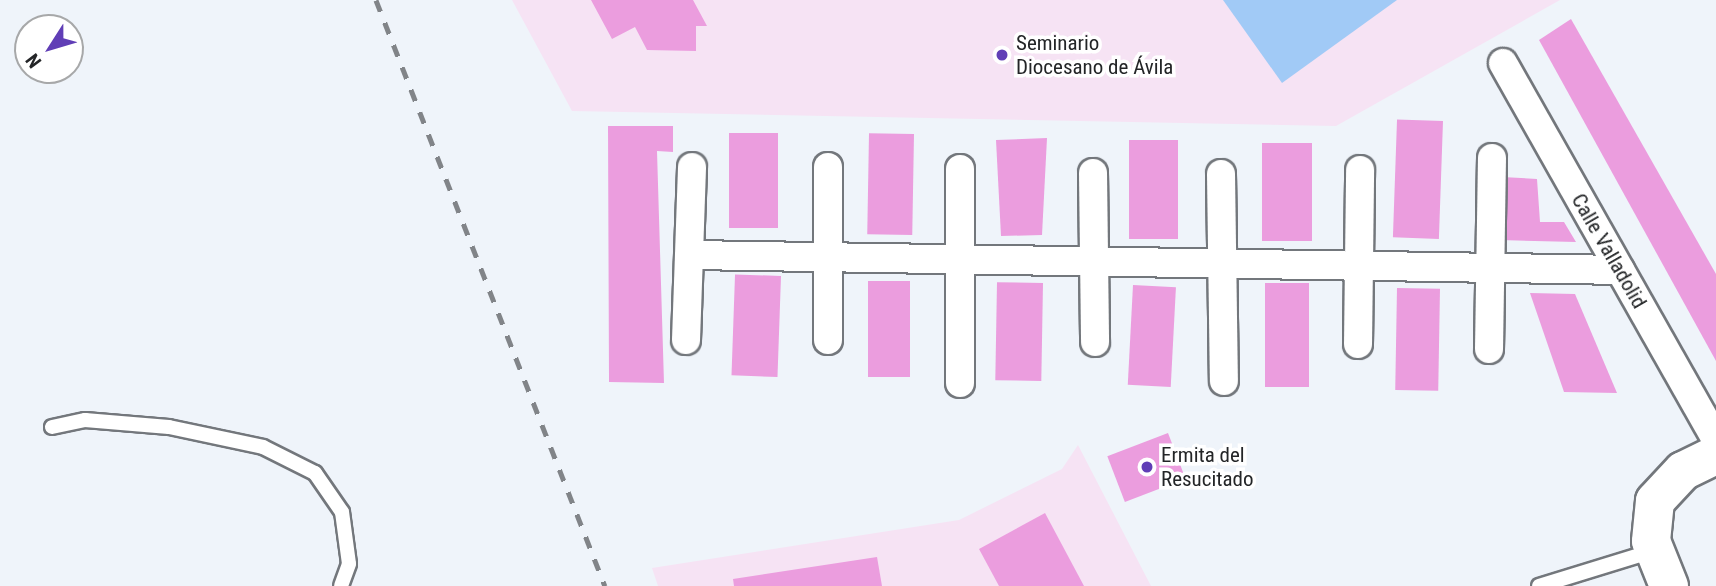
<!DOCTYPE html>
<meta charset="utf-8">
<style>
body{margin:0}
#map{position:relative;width:1716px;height:586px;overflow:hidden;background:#eff4fa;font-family:"Roboto Condensed",sans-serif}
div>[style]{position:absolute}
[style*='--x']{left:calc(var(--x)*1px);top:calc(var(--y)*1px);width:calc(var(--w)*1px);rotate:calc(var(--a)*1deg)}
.education>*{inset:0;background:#f6e3f4}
.green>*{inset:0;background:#a1caf6}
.building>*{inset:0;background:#eb9dde;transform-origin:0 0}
.roads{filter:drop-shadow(2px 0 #73777c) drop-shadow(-2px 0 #73777c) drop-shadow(0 2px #73777c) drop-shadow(0 -2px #73777c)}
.lane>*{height:14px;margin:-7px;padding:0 7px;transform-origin:7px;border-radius:7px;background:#fff}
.street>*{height:28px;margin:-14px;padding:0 14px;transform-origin:14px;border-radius:14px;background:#fff}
.secondary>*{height:38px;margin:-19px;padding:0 19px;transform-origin:19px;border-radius:19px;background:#fff}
.rail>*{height:5px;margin-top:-2.5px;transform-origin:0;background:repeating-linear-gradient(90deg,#818488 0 12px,transparent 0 24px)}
.dots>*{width:19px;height:19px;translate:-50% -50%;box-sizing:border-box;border:4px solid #fff;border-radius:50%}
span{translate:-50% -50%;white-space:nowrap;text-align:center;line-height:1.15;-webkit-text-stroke:7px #fff;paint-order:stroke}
.poi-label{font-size:21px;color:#232527}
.left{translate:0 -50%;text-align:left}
.street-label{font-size:21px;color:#232527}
.north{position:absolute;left:14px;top:14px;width:70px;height:70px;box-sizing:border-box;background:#fff;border:2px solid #a7a8a9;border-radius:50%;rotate:233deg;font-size:19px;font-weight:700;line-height:28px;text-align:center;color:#232527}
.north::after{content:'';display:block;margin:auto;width:24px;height:32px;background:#603eb6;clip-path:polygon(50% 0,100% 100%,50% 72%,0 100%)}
</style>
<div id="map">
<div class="education">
<i style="clip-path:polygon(512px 0,1560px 0,1336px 126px,572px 111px)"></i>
<i style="clip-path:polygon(1078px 445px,1151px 586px,658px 586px,652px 568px,959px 520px,1062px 469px)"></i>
</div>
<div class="green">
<i style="clip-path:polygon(1223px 0,1397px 0,1282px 83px)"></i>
</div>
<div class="building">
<i style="clip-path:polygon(591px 0,693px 0,707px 26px,696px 26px,696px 51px,647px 50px,635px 27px,612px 39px)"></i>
<i style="clip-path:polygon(1571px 19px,1716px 274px,1716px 361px,1539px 40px)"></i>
<i style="left:1443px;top:121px;width:118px;height:46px;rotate:92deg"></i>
<i style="clip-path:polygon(608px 126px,673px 126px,673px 152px,657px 151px,664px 383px,609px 382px)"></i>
<i style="left:729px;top:133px;width:49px;height:95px"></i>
<i style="left:914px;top:134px;width:101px;height:45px;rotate:91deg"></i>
<i style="clip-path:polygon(1047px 138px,1042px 235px,1001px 236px,996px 140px)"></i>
<i style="left:1129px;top:140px;width:49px;height:99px"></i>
<i style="left:1262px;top:143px;width:50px;height:98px"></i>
<i style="clip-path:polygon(1502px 177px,1537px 179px,1540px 222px,1564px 222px,1576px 242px,1500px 240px)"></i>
<i style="left:781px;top:276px;width:101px;height:46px;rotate:92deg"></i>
<i style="left:910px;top:281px;width:96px;height:42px;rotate:90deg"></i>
<i style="left:1043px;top:283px;width:98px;height:46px;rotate:91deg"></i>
<i style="left:1265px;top:283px;width:44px;height:104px"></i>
<i style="left:1133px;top:285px;width:43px;height:100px;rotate:3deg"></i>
<i style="left:1397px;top:288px;width:43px;height:102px;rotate:1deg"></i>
<i style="clip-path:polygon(1530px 293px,1575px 294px,1617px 393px,1564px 392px)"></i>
<i style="left:1168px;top:433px;width:49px;height:65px;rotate:69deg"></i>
<i style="clip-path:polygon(1045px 513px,1084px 586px,999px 586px,979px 549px)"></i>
<i style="clip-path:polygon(877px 557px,882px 586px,734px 586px,733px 579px)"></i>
</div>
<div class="roads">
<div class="lane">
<i style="--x:52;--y:427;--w:34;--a:-12"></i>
<i style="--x:85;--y:420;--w:84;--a:4.8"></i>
<i style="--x:169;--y:427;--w:96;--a:12"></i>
<i style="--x:263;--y:447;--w:58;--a:26.6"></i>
<i style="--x:315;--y:473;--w:47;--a:55.3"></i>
<i style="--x:342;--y:512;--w:52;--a:82.3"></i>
<i style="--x:349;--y:564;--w:23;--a:110"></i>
<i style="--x:1539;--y:586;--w:119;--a:-17.1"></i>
</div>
<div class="street">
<i style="--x:1503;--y:63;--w:432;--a:60.5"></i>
<i style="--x:960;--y:169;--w:214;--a:90"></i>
<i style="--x:1093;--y:173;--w:169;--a:89.3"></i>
<i style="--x:1221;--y:174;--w:207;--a:89.2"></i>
<i style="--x:690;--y:255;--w:930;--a:0.92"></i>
<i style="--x:686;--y:340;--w:173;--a:-88"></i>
<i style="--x:828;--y:340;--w:173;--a:-90"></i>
<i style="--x:1358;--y:344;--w:174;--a:-89.3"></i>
<i style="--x:1489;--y:349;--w:191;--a:-89.1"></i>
</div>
<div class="secondary">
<i style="--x:1669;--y:586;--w:48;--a:-111.8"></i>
<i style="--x:1651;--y:541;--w:40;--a:-84.3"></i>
<i style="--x:1655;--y:501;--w:41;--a:-47"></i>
<i style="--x:1683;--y:471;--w:37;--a:-26"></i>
</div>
</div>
<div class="rail">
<i style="--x:376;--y:0;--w:629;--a:68.66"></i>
</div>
<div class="dots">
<i style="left:1002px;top:55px;background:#603eb6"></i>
<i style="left:1147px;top:467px;background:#603eb6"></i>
</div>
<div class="poi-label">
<span class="left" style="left:1016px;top:55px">Seminario<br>Diocesano de Ávila</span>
<span class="left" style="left:1161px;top:467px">Ermita del<br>Resucitado</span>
</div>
<div class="street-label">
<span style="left:1609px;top:251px;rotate:60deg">Calle Valladolid</span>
</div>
<div class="north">N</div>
</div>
